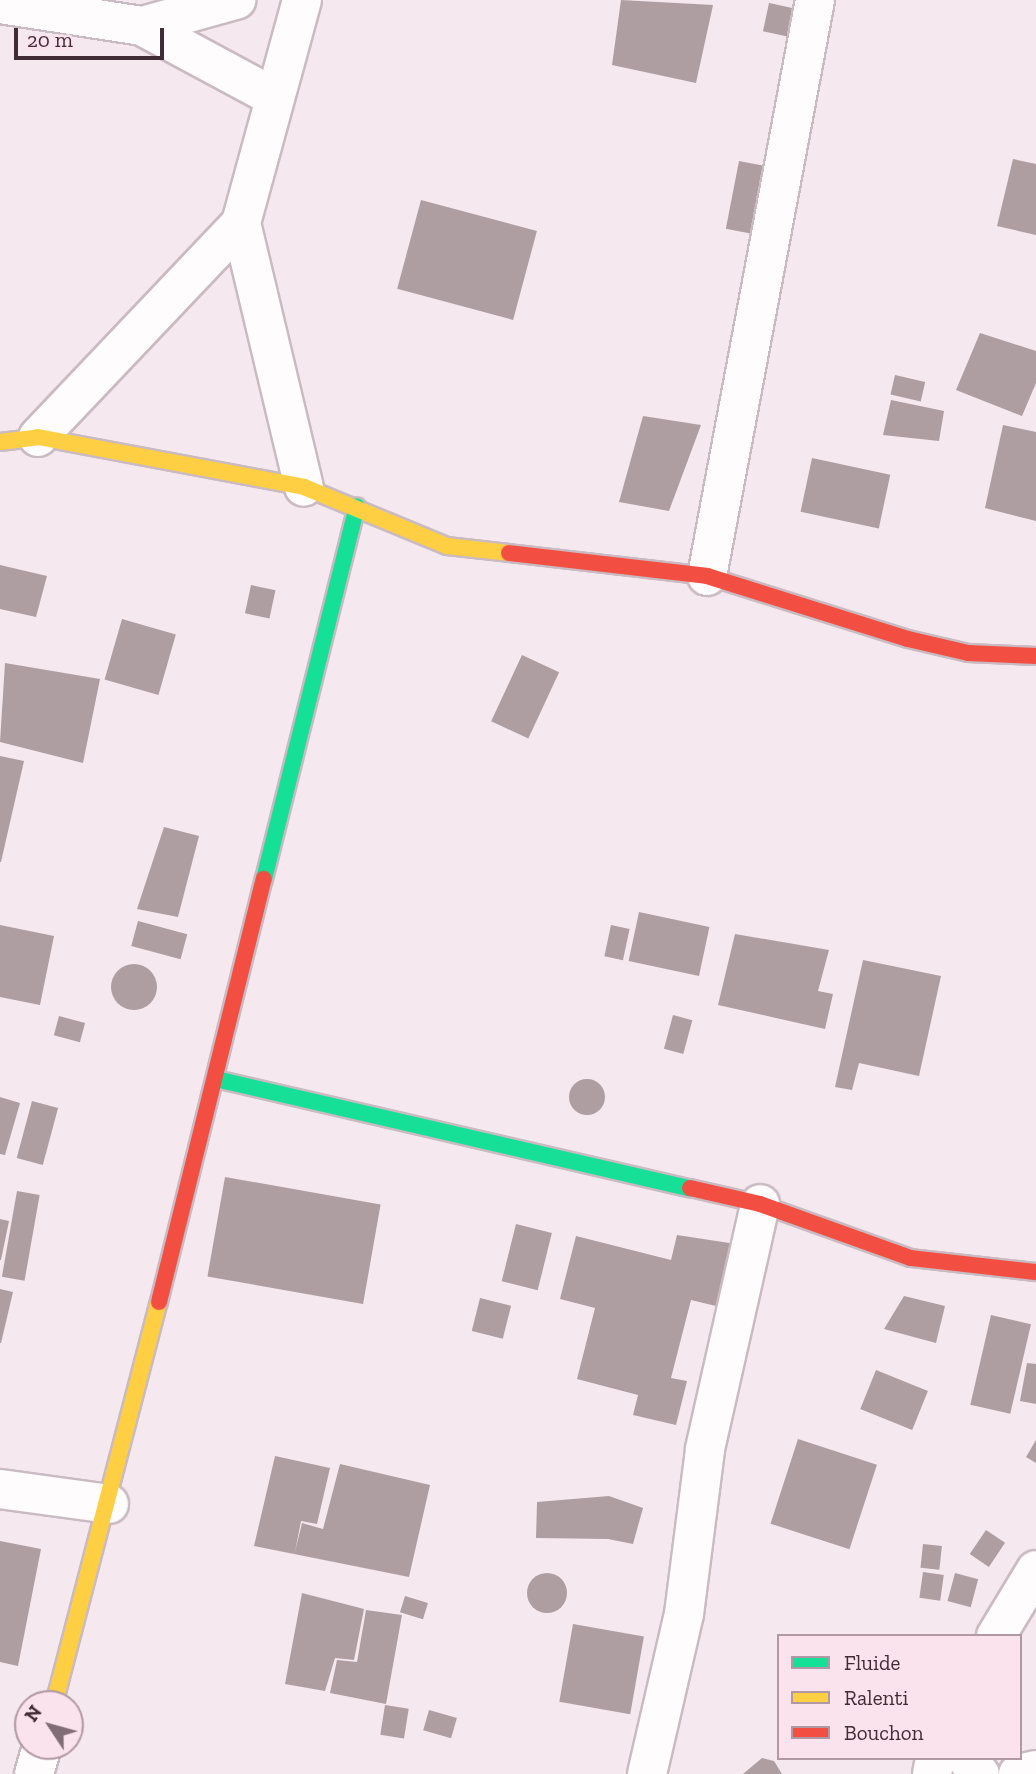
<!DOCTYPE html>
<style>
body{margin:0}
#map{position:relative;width:1036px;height:1774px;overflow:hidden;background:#f5e8ee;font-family:"Zilla Slab",serif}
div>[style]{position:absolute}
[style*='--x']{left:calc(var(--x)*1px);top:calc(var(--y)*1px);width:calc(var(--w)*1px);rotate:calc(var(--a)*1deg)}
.building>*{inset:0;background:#ae9ea2;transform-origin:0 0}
.round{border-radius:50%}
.roads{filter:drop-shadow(2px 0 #cabac1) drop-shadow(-2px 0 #cabac1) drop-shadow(0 2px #cabac1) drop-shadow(0 -2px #cabac1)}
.street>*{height:38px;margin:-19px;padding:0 19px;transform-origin:19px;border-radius:19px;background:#fefcfc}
.fast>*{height:16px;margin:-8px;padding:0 8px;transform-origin:8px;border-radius:8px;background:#16e098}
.slow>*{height:16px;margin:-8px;padding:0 8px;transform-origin:8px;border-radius:8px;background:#ffcf43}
.jam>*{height:16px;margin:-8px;padding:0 8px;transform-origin:8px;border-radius:8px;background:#f24e42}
span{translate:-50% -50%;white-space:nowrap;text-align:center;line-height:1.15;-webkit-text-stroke:7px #fae3ed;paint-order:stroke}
.legend{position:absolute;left:777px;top:1634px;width:245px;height:126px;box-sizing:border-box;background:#fae3ed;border:2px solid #b099a4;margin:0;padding:9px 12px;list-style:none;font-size:21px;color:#412b36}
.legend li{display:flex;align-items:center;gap:14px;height:35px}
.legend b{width:35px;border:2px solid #b099a4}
.north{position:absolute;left:14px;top:1690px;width:70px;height:70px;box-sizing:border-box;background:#fae3ed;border:2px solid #b099a4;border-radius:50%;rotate:306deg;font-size:19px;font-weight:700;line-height:28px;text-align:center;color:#412b36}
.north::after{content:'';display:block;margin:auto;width:24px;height:32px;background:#806d76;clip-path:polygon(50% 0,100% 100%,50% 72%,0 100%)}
.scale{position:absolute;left:14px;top:28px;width:150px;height:32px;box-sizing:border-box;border:4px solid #412b36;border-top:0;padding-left:9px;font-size:21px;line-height:24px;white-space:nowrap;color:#412b36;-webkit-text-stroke:5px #fae3ed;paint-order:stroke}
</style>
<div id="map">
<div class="building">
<i style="clip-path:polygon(621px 0,713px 5px,696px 83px,612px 65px)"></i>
<i style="left:769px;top:3px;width:25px;height:29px;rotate:12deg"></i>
<i style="clip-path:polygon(1013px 159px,1036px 164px,1036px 235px,997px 226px)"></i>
<i style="left:739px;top:161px;width:32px;height:69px;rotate:11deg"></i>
<i style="left:421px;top:200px;width:120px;height:92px;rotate:15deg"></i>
<i style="clip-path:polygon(980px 333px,1036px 351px,1036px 383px,1022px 416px,956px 390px)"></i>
<i style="left:895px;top:375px;width:31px;height:20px;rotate:13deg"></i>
<i style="clip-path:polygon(891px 400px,944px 411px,939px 441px,883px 435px)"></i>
<i style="clip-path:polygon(643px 416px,701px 425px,669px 511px,619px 502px)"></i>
<i style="clip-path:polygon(1003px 425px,1036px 432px,1036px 521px,985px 508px)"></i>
<i style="left:812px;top:458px;width:80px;height:55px;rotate:12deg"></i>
<i style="clip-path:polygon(0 565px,47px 576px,36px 617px,0 609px)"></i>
<i style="left:251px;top:585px;width:25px;height:29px;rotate:12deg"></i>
<i style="left:122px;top:619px;width:56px;height:63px;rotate:16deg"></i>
<i style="left:522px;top:655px;width:41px;height:73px;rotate:25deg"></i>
<i style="clip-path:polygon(5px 663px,100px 679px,83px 763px,0 742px)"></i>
<i style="clip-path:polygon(0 756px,24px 761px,1px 862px,0 862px)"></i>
<i style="clip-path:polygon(164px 827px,199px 836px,178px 917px,137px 909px)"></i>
<i style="left:639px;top:912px;width:72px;height:50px;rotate:12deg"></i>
<i style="left:138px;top:921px;width:51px;height:26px;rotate:15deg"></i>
<i style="clip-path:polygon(0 925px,54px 936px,40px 1005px,0 997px)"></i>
<i style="left:611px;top:925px;width:19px;height:32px;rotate:12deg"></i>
<i style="clip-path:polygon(735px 934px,829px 950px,818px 991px,833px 994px,825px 1029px,718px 1005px)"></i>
<i style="clip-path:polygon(863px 960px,941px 976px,919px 1076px,859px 1063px,852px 1090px,835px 1087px)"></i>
<i class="round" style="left:111px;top:964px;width:46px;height:46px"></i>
<i style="left:673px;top:1015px;width:20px;height:35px;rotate:15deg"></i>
<i style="left:59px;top:1016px;width:27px;height:20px;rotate:15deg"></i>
<i class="round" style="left:569px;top:1079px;width:36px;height:36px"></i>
<i style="clip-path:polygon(0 1097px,20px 1103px,5px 1155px,0 1154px)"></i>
<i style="left:32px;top:1101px;width:27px;height:59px;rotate:15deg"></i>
<i style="left:225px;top:1177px;width:158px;height:101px;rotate:10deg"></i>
<i style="left:17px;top:1191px;width:23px;height:87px;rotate:10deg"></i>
<i style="clip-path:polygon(0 1219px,9px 1221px,1px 1260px,0 1260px)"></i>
<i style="left:516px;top:1224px;width:37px;height:59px;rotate:14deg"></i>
<i style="clip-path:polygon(677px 1235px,736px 1244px,720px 1307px,691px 1300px,671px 1378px,687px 1381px,676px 1425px,633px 1415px,638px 1395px,577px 1379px,595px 1308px,560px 1299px,576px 1236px,671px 1260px)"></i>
<i style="clip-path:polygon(0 1289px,13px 1292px,1px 1343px,0 1343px)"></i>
<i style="clip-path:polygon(904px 1296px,945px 1306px,936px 1343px,884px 1329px)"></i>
<i style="left:480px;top:1298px;width:32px;height:34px;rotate:14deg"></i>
<i style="left:991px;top:1315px;width:41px;height:92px;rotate:13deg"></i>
<i style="clip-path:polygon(1027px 1363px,1036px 1364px,1036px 1404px,1020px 1401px)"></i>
<i style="left:876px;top:1370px;width:56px;height:42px;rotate:22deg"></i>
<i style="left:798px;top:1439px;width:83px;height:89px;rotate:18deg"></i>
<i style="clip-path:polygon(1036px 1440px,1036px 1463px,1026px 1457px)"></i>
<i style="clip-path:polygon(275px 1456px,330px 1468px,317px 1524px,301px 1521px,295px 1552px,302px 1523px,323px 1529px,340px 1464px,430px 1485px,409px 1577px,254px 1546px)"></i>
<i style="clip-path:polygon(609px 1496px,643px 1508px,633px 1544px,608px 1539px,536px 1538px,537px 1502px)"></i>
<i style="left:986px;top:1530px;width:23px;height:29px;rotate:34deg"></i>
<i style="clip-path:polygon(0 1541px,41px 1549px,18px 1666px,0 1662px)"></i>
<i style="left:923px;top:1544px;width:19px;height:24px;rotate:6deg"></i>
<i style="left:923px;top:1572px;width:21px;height:26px;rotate:8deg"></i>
<i class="round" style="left:527px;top:1573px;width:40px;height:40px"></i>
<i style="left:955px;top:1573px;width:24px;height:29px;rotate:15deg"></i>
<i style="clip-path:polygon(302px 1593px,364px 1609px,354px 1660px,335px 1658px,325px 1691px,285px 1684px)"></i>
<i style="left:405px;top:1596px;width:24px;height:17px;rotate:17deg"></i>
<i style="clip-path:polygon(366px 1610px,402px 1615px,386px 1704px,330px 1693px,337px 1660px,357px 1662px)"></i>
<i style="left:573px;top:1624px;width:72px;height:79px;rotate:10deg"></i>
<i style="left:385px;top:1705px;width:24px;height:30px;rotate:9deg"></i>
<i style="left:429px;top:1710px;width:29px;height:21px;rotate:16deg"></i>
<i style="clip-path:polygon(762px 1758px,774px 1761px,782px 1774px,743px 1774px)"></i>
</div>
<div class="roads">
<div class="street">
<i style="--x:302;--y:0;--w:231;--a:105.3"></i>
<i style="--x:241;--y:223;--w:271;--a:76.6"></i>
<i style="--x:0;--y:4;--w:144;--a:8.8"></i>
<i style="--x:142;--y:26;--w:150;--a:28.3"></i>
<i style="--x:142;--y:26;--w:98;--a:-15.5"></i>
<i style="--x:38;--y:437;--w:295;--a:-46.5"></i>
<i style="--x:707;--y:576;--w:586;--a:-79.38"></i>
<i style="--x:0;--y:1489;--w:110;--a:7.8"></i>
<i style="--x:996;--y:1636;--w:77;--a:-58.8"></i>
<i style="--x:966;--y:1758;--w:21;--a:49"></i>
<i style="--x:34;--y:1774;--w:29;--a:-74"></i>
<i style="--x:647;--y:1774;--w:164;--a:-77"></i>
<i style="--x:684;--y:1614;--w:166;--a:-82.7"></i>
<i style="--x:705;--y:1449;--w:251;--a:-77.3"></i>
<i style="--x:932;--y:1774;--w:16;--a:-79"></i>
<i style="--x:1018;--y:1774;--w:18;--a:-13"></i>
</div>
<div class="fast">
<i style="--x:264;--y:879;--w:384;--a:-76"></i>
<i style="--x:216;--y:1079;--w:486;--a:13"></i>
</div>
<div class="slow">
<i style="--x:0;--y:442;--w:38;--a:-7"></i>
<i style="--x:38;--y:437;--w:271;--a:10.6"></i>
<i style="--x:304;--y:487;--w:155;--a:22.4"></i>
<i style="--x:447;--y:546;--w:62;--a:6.4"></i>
<i style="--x:54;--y:1704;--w:415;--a:-75.4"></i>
</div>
<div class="jam">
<i style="--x:509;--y:553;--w:199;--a:6.6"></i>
<i style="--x:707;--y:576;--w:211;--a:17.4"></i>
<i style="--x:908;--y:639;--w:62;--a:13.1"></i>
<i style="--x:968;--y:653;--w:68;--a:2.5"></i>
<i style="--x:690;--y:1188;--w:72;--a:12.9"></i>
<i style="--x:760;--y:1204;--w:160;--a:19.7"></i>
<i style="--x:911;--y:1258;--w:126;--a:6.4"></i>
<i style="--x:159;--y:1302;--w:436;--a:-76.1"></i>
</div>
</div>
<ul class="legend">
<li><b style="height:9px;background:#16e098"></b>Fluide</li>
<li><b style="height:9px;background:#ffcf43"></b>Ralenti</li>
<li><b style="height:9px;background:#f24e42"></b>Bouchon</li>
</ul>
<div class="north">N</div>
<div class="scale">20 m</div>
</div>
